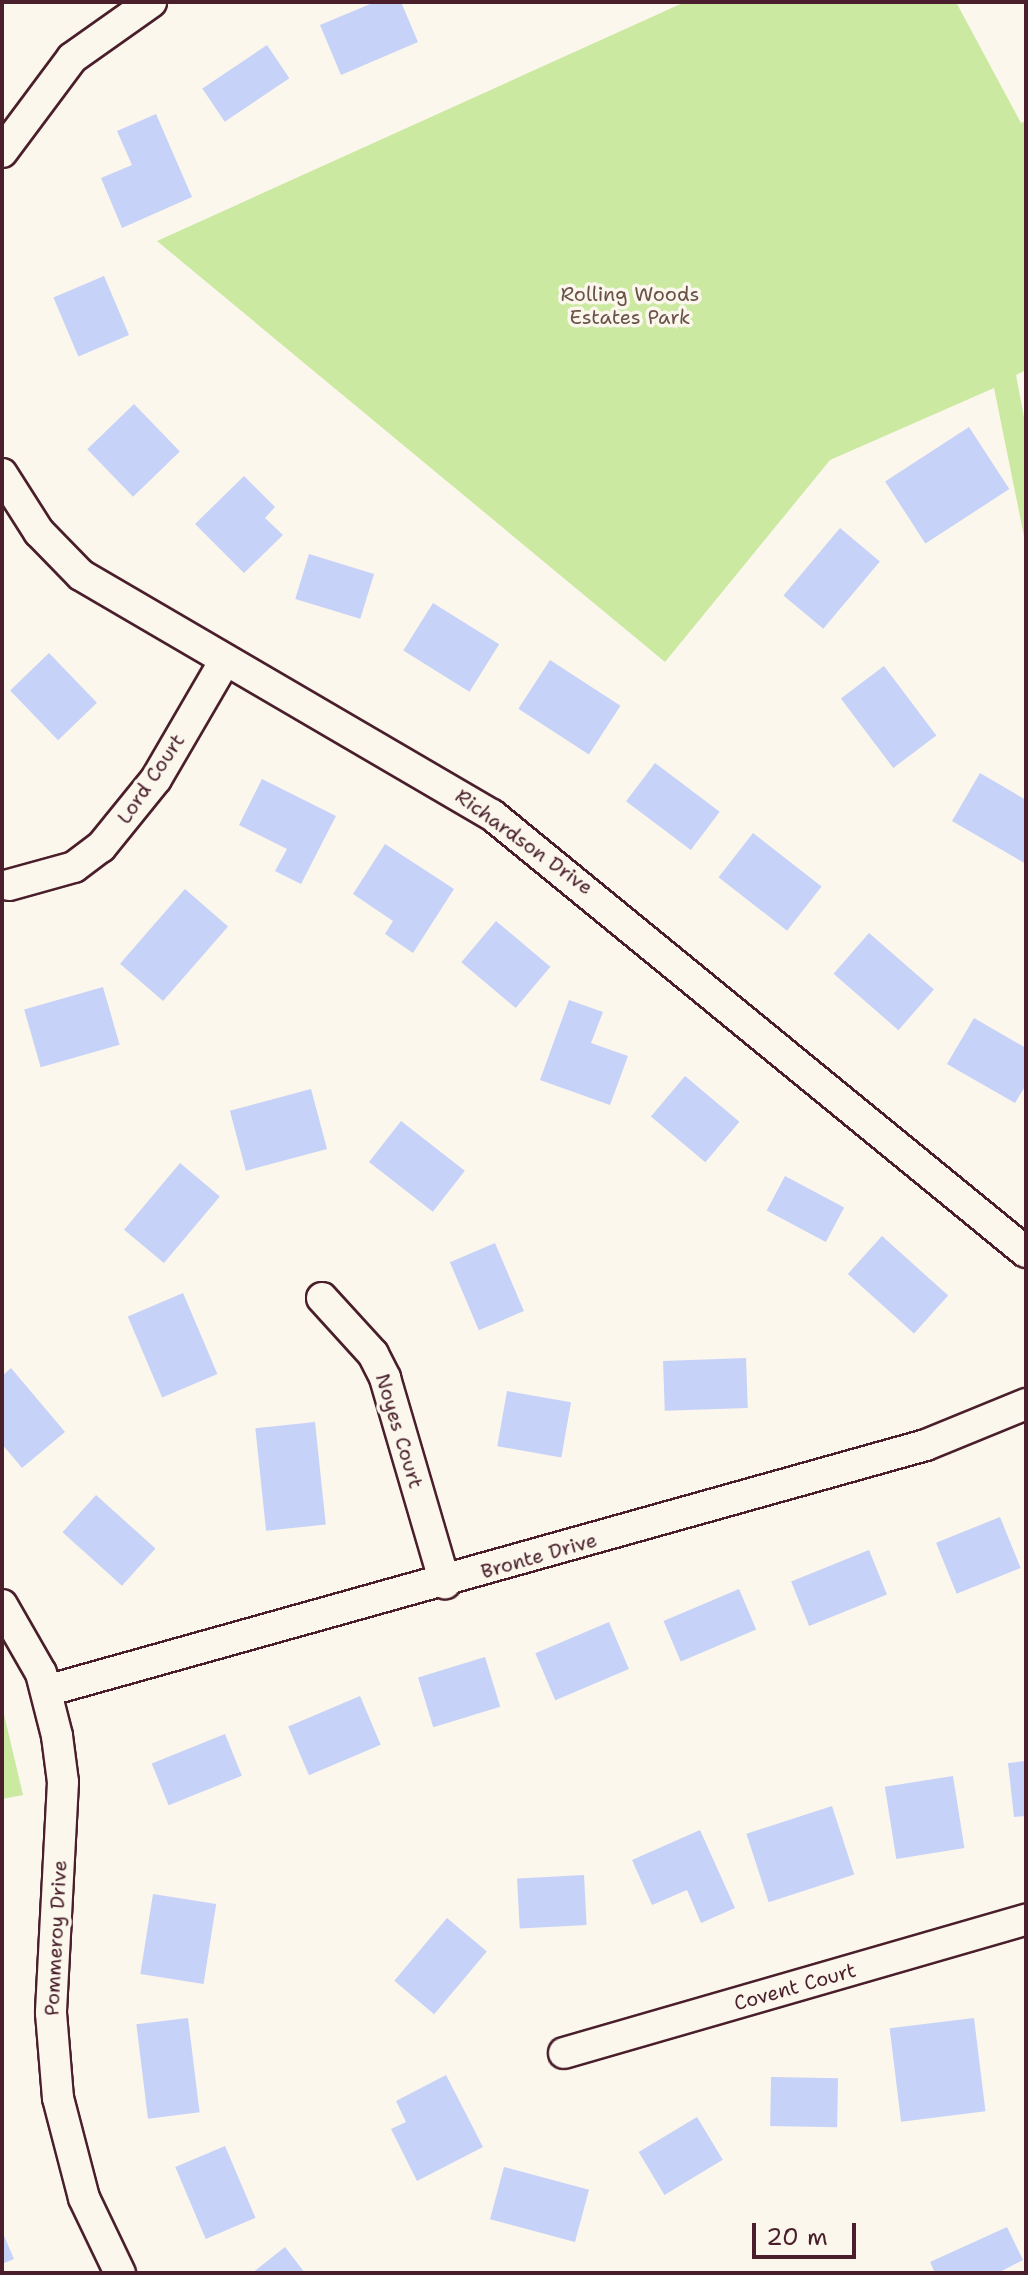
<!DOCTYPE html>
<style>
body{margin:0}
#map{position:relative;width:1028px;height:2275px;overflow:hidden;background:#fbf7ec;font-family:"Shantell Sans",sans-serif}
div>[style]{position:absolute}
[style*='--x']{left:calc(var(--x)*1px);top:calc(var(--y)*1px);width:calc(var(--w)*1px);rotate:calc(var(--a)*1deg)}
.green>*{inset:0;background:#cbe9a1}
.building>*{inset:0;background:#c7d2f9;transform-origin:0 0}
.roads{filter:drop-shadow(2px 0 #4a1f2b) drop-shadow(-2px 0 #4a1f2b) drop-shadow(0 2px #4a1f2b) drop-shadow(0 -2px #4a1f2b)}
.street>*{height:30px;margin:-15px;padding:0 15px;transform-origin:15px;border-radius:15px;background:#fbf7ec}
span{translate:-50% -50%;white-space:nowrap;text-align:center;line-height:1.15;-webkit-text-stroke:7px #fbf7ec;paint-order:stroke}
.park-label{font-size:20px;color:#6a5248}
.street-label{font-size:20px;color:#4a1f2b}
.frame{position:absolute;inset:0;border:4px solid #4a1f2b;pointer-events:none}
.scale{position:absolute;left:752px;top:2223px;width:104px;height:36px;box-sizing:border-box;border:4px solid #4a1f2b;border-top:0;padding-left:10px;font-size:24px;line-height:28px;white-space:nowrap;color:#4a1f2b;-webkit-text-stroke:6px #fbf7ec;paint-order:stroke}
</style>
<div id="map">
<div class="green">
<i style="clip-path:polygon(685px 2px,956px 2px,1021px 123px,1026px 121px,1026px 370px,1016px 375px,1026px 428px,1026px 546px,994px 388px,830px 460px,665px 662px,157px 241px)"></i>
<i style="clip-path:polygon(2px 1706px,23px 1795px,2px 1799px)"></i>
</div>
<div class="building">
<i style="clip-path:polygon(375px 2px,401px 2px,418px 42px,341px 75px,320px 25px)"></i>
<i style="left:267px;top:45px;width:40px;height:78px;rotate:56deg"></i>
<i style="clip-path:polygon(156px 114px,192px 197px,122px 228px,101px 178px,132px 165px,117px 131px)"></i>
<i style="left:104px;top:276px;width:64px;height:55px;rotate:67deg"></i>
<i style="left:134px;top:404px;width:66px;height:65px;rotate:46deg"></i>
<i style="left:969px;top:427px;width:74px;height:100px;rotate:57deg"></i>
<i style="clip-path:polygon(244px 476px,275px 507px,265px 518px,283px 535px,244px 573px,195px 524px)"></i>
<i style="left:840px;top:528px;width:52px;height:88px;rotate:40deg"></i>
<i style="left:309px;top:554px;width:68px;height:47px;rotate:17deg"></i>
<i style="left:433px;top:603px;width:78px;height:56px;rotate:32deg"></i>
<i style="left:49px;top:653px;width:69px;height:54px;rotate:46deg"></i>
<i style="left:550px;top:660px;width:84px;height:58px;rotate:33deg"></i>
<i style="left:884px;top:666px;width:87px;height:54px;rotate:53deg"></i>
<i style="left:655px;top:763px;width:81px;height:48px;rotate:37deg"></i>
<i style="clip-path:polygon(980px 773px,1026px 800px,1026px 864px,952px 821px)"></i>
<i style="clip-path:polygon(262px 779px,336px 816px,301px 884px,275px 871px,287px 849px,239px 825px)"></i>
<i style="left:753px;top:833px;width:87px;height:56px;rotate:38deg"></i>
<i style="clip-path:polygon(385px 844px,454px 889px,413px 953px,385px 934px,393px 921px,353px 894px)"></i>
<i style="left:185px;top:889px;width:57px;height:99px;rotate:41deg"></i>
<i style="left:496px;top:921px;width:71px;height:54px;rotate:40deg"></i>
<i style="left:869px;top:933px;width:86px;height:54px;rotate:41deg"></i>
<i style="left:103px;top:987px;width:60px;height:82px;rotate:74deg"></i>
<i style="clip-path:polygon(569px 1000px,603px 1012px,591px 1043px,628px 1056px,610px 1105px,540px 1080px)"></i>
<i style="clip-path:polygon(974px 1018px,1026px 1048px,1026px 1085px,1015px 1103px,947px 1064px)"></i>
<i style="left:685px;top:1076px;width:71px;height:53px;rotate:40deg"></i>
<i style="left:311px;top:1089px;width:62px;height:84px;rotate:75deg"></i>
<i style="left:401px;top:1121px;width:81px;height:52px;rotate:38deg"></i>
<i style="left:180px;top:1163px;width:52px;height:87px;rotate:40deg"></i>
<i style="left:785px;top:1176px;width:67px;height:39px;rotate:28deg"></i>
<i style="left:882px;top:1236px;width:89px;height:51px;rotate:42deg"></i>
<i style="left:495px;top:1243px;width:74px;height:49px;rotate:67deg"></i>
<i style="left:183px;top:1293px;width:88px;height:60px;rotate:67deg"></i>
<i style="left:746px;top:1358px;width:50px;height:83px;rotate:88deg"></i>
<i style="clip-path:polygon(11px 1368px,65px 1432px,22px 1468px,2px 1444px,2px 1376px)"></i>
<i style="left:507px;top:1391px;width:65px;height:56px;rotate:10deg"></i>
<i style="left:315px;top:1422px;width:103px;height:60px;rotate:84deg"></i>
<i style="left:96px;top:1495px;width:80px;height:50px;rotate:42deg"></i>
<i style="left:1000px;top:1517px;width:55px;height:69px;rotate:68deg"></i>
<i style="left:869px;top:1550px;width:48px;height:84px;rotate:68deg"></i>
<i style="left:739px;top:1589px;width:44px;height:82px;rotate:67deg"></i>
<i style="left:609px;top:1622px;width:51px;height:80px;rotate:67deg"></i>
<i style="left:485px;top:1657px;width:52px;height:70px;rotate:73deg"></i>
<i style="left:360px;top:1696px;width:53px;height:78px;rotate:67deg"></i>
<i style="left:225px;top:1734px;width:45px;height:79px;rotate:68deg"></i>
<i style="clip-path:polygon(1026px 1761px,1026px 1816px,1014px 1817px,1008px 1763px)"></i>
<i style="left:953px;top:1776px;width:73px;height:69px;rotate:81deg"></i>
<i style="left:832px;top:1806px;width:72px;height:90px;rotate:72deg"></i>
<i style="clip-path:polygon(700px 1830px,735px 1908px,701px 1923px,687px 1890px,652px 1905px,632px 1860px)"></i>
<i style="left:584px;top:1875px;width:50px;height:67px;rotate:87deg"></i>
<i style="left:153px;top:1894px;width:64px;height:81px;rotate:9deg"></i>
<i style="left:447px;top:1918px;width:52px;height:82px;rotate:40deg"></i>
<i style="left:188px;top:2018px;width:95px;height:52px;rotate:83deg"></i>
<i style="left:974px;top:2018px;width:94px;height:85px;rotate:83deg"></i>
<i style="clip-path:polygon(446px 2075px,483px 2147px,417px 2181px,391px 2129px,406px 2122px,396px 2101px)"></i>
<i style="left:771px;top:2077px;width:67px;height:49px;rotate:1deg"></i>
<i style="left:697px;top:2117px;width:50px;height:68px;rotate:59deg"></i>
<i style="left:225px;top:2146px;width:78px;height:54px;rotate:67deg"></i>
<i style="left:504px;top:2167px;width:88px;height:54px;rotate:15deg"></i>
<i style="clip-path:polygon(1007px 2227px,1023px 2260px,998px 2273px,935px 2273px,930px 2262px)"></i>
<i style="clip-path:polygon(2px 2231px,14px 2259px,2px 2264px)"></i>
<i style="clip-path:polygon(285px 2247px,305px 2273px,252px 2273px)"></i>
</div>
<div class="roads">
<div class="street">
<i style="--x:2;--y:152;--w:117;--a:-53.3"></i>
<i style="--x:72;--y:58;--w:97;--a:-35.3"></i>
<i style="--x:2;--y:474;--w:69;--a:57.5"></i>
<i style="--x:39;--y:532;--w:60;--a:45.7"></i>
<i style="--x:81;--y:575;--w:476;--a:30.3"></i>
<i style="--x:492;--y:815;--w:690;--a:39.3"></i>
<i style="--x:9;--y:885;--w:67;--a:-15.5"></i>
<i style="--x:74;--y:867;--w:34;--a:-37"></i>
<i style="--x:101;--y:847;--w:87;--a:-51"></i>
<i style="--x:156;--y:779;--w:135;--a:-59.8"></i>
<i style="--x:322;--y:1298;--w:76;--a:47.7"></i>
<i style="--x:373;--y:1354;--w:27;--a:63"></i>
<i style="--x:385;--y:1378;--w:214;--a:73.7"></i>
<i style="--x:2;--y:1605;--w:78;--a:60.2"></i>
<i style="--x:41;--y:1673;--w:65;--a:75.7"></i>
<i style="--x:57;--y:1736;--w:46;--a:82.6"></i>
<i style="--x:63;--y:1782;--w:231;--a:93"></i>
<i style="--x:51;--y:2013;--w:85;--a:85.3"></i>
<i style="--x:58;--y:2098;--w:103;--a:75.4"></i>
<i style="--x:84;--y:2198;--w:83;--a:64.4"></i>
<i style="--x:46;--y:1691;--w:914;--a:-15.62"></i>
<i style="--x:926;--y:1445;--w:108;--a:-22.3"></i>
<i style="--x:564;--y:2053;--w:481;--a:-16.1"></i>
</div>
</div>
<div class="park-label">
<span style="left:630px;top:306px">Rolling Woods<br>Estates Park</span>
</div>
<div class="street-label">
<span style="left:151px;top:779px;rotate:-56deg">Lord Court</span>
<span style="left:524px;top:842px;rotate:36deg">Richardson Drive</span>
<span style="left:399px;top:1431px;rotate:73deg">Noyes Court</span>
<span style="left:539px;top:1556px;rotate:-16deg">Bronte Drive</span>
<span style="left:56px;top:1938px;rotate:-87deg">Pommeroy Drive</span>
<span style="left:795px;top:1987px;rotate:-16deg">Covent Court</span>
</div>
<div class="frame"></div>
<div class="scale">20 m</div>
</div>
